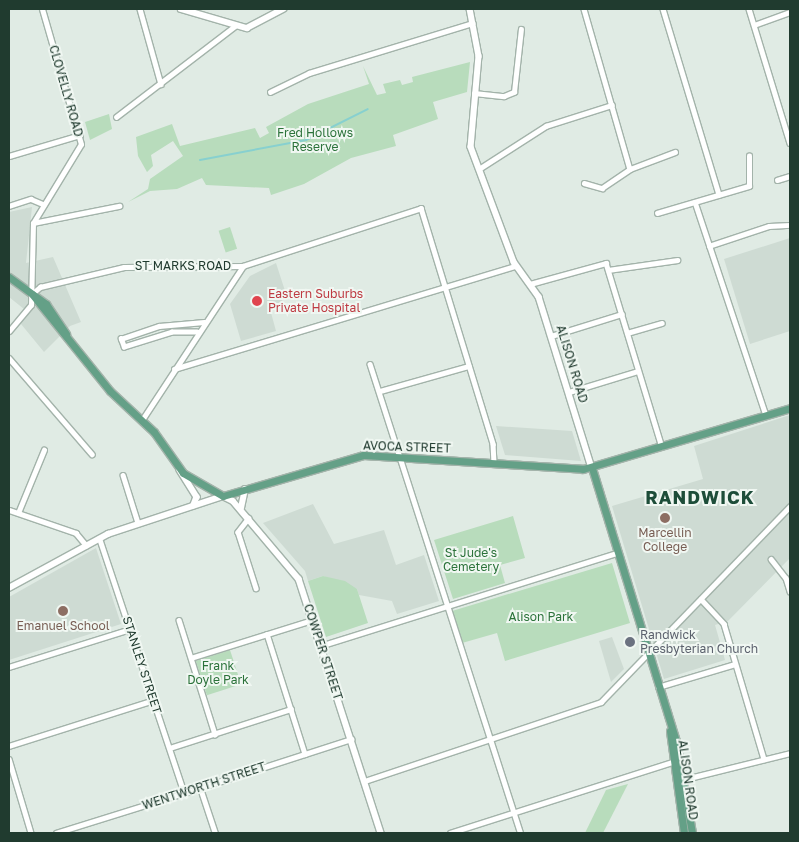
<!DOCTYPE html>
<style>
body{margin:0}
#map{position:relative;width:799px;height:842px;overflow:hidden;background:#e0ebe4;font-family:"Golos Text",sans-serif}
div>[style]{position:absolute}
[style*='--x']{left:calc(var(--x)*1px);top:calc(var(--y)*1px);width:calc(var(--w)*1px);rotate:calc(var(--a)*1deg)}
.built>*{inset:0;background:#cedbd3}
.green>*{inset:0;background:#b8dcbc;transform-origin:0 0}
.stream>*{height:2px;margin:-1px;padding:0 1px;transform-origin:1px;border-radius:1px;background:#87d0cf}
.roads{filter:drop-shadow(1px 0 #a3b3aa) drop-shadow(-1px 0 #a3b3aa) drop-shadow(0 1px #a3b3aa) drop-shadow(0 -1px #a3b3aa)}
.minor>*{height:4.5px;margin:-2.25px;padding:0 2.25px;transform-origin:2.25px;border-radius:2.25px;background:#fff}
.tertiary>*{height:5px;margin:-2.5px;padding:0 2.5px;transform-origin:2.5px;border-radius:2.5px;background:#fff}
.secondary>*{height:5.5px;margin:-2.75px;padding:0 2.75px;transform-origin:2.75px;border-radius:2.75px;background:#fff}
.primary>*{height:7px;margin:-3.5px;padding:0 3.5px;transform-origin:3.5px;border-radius:3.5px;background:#64a087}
.dots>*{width:14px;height:14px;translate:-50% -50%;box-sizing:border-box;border:2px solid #f0f7f2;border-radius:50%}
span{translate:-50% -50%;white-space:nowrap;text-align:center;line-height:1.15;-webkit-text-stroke:4px #f0f7f2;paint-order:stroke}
.street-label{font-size:12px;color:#203b2f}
.park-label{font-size:12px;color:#2b723a}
.health-label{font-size:12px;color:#be3a42}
.left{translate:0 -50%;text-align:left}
.education-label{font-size:12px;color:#785e54}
.worship-label{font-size:12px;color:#5b616d}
.district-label{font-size:18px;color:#1d4d39;font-weight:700;letter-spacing:1px}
.frame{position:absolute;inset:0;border:10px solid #203b2f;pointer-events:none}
</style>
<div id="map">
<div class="built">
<i style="clip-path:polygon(32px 207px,26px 263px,53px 257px,81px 322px,70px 326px,44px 352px,21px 324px,24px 309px,9px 297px,9px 212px)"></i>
<i style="clip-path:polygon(790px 238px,790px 331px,750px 344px,724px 259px)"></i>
<i style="clip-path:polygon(276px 263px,287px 297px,270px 309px,276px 331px,241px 341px,230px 304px,250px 276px)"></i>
<i style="clip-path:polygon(790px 415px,790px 558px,728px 621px,715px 625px,725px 660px,664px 679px,612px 506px,703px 479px,694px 446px)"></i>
<i style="clip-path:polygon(496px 426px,572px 431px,581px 461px,505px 455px)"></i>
<i style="clip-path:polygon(313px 504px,334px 544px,384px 530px,396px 565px,424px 555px,439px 601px,397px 614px,392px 601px,359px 595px,357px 589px,323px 576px,308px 581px,305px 571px,263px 523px)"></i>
<i style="clip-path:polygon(96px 548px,121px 624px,9px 660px,9px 597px)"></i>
<i style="clip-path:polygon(612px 637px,624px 669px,611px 682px,599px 641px)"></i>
</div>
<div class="green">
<i style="clip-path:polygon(470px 62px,467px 92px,433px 102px,438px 119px,393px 135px,396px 146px,351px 158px,304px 184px,271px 195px,269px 188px,206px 185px,202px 178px,177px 189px,150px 191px,128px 202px,148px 189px,150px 179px,183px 156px,173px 141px,151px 155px,153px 166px,147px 172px,138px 156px,136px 137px,172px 124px,180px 146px,255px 128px,260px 138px,269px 133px,266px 127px,308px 104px,369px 84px,363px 66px,377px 95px,386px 93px,383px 84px,400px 80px,402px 85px,413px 82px,412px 77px)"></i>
<i style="clip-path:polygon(109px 114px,112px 129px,90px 140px,85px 122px)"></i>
<i style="left:230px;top:227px;width:23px;height:12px;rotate:72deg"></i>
<i style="clip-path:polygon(513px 516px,525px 558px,500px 565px,505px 583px,453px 599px,434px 540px)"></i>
<i style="clip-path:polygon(612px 563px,630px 623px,505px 661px,497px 633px,462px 643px,452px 611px)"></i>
<i style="clip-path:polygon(323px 576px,345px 581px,357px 589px,368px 623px,326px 637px,308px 581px)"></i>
<i style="left:230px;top:650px;width:36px;height:36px;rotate:72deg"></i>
<i style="clip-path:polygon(628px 784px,603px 833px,585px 833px,606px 790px)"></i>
</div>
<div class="stream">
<i style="--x:200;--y:160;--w:108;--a:-10.7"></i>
<i style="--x:306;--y:140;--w:69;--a:-26.6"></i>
</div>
<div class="roads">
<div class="minor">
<i style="--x:140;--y:9;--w:78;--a:74.4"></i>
<i style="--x:584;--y:9;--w:166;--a:74"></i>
<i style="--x:663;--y:9;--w:194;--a:73.2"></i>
<i style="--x:749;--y:9;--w:140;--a:73"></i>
<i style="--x:754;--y:25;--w:38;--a:-20"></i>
<i style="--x:270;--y:92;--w:43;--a:-26"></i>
<i style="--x:309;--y:73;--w:171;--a:-17"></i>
<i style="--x:474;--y:93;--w:30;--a:6"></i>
<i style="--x:504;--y:96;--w:11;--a:-22"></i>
<i style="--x:514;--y:92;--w:63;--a:-83.7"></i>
<i style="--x:116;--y:117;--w:150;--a:-37.4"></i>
<i style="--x:9;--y:156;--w:74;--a:-16.5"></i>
<i style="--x:479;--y:169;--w:80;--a:-32.7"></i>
<i style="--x:546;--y:126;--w:69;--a:-17.7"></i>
<i style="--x:777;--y:180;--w:14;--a:-17"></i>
<i style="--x:584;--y:183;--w:19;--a:16"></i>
<i style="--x:602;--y:188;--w:34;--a:-34"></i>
<i style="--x:630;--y:169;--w:48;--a:-20.7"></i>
<i style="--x:695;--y:202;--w:225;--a:71.6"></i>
<i style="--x:9;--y:206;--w:23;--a:-18"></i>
<i style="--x:31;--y:199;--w:13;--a:23"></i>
<i style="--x:657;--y:213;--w:96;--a:-16.4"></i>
<i style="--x:749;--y:186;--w:30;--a:-90"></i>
<i style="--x:33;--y:223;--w:88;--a:-11.2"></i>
<i style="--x:709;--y:246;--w:63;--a:-18.4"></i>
<i style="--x:769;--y:226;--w:21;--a:-3"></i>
<i style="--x:608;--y:270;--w:70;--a:-8.2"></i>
<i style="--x:530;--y:284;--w:79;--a:-15.4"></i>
<i style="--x:606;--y:263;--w:192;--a:73.1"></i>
<i style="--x:32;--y:294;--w:11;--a:-41"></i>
<i style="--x:40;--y:287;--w:86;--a:-13.4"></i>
<i style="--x:124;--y:267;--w:119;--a:-0.5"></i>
<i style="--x:243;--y:266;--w:187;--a:-18"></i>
<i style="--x:421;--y:208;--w:247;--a:73"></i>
<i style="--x:493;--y:444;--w:18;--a:87"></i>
<i style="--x:197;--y:332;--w:25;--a:180"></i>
<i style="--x:172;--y:332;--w:50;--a:162.6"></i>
<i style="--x:124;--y:347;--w:9;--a:-111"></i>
<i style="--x:121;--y:339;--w:40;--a:-18.9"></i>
<i style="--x:159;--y:326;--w:45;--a:-5.1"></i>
<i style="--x:627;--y:333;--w:36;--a:-16"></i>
<i style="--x:551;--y:336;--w:74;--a:-17.2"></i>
<i style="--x:9;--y:358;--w:127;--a:49.2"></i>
<i style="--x:370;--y:364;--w:493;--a:72.2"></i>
<i style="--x:174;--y:369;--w:357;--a:-16.8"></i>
<i style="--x:380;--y:391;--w:92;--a:-15.7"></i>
<i style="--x:569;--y:392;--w:72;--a:-16.9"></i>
<i style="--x:142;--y:420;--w:184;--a:-56.7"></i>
<i style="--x:123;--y:475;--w:50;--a:72.6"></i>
<i style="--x:9;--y:510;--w:71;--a:18.9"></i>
<i style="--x:76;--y:533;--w:16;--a:50"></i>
<i style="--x:18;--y:513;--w:68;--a:-67.6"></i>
<i style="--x:249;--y:518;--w:18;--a:128"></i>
<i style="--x:238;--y:532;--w:59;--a:72.2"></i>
<i style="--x:771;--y:559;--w:24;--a:52"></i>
<i style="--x:786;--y:578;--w:14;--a:73"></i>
<i style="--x:701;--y:599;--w:34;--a:47"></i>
<i style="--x:724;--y:624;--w:141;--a:73.5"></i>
<i style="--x:179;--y:620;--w:120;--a:72.5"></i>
<i style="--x:267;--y:634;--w:126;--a:72.4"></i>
<i style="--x:320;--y:646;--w:311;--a:-17.4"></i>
<i style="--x:191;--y:658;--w:127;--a:-17.4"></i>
<i style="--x:9;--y:667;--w:127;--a:-17.4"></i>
<i style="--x:658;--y:687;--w:80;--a:-16.6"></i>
<i style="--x:9;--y:746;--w:152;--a:-17.6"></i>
<i style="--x:170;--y:748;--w:127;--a:-17.9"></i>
<i style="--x:9;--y:759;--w:77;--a:73.4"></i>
<i style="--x:365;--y:781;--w:249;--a:-18.5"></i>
<i style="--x:601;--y:702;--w:272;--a:-46"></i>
<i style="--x:56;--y:833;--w:134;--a:-17.4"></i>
<i style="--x:450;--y:833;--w:234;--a:-17.7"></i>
</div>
<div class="tertiary">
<i style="--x:9;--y:331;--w:34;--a:-50"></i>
<i style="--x:31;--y:305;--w:82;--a:-88.6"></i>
<i style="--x:33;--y:223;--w:92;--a:-58.7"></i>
<i style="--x:81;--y:144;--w:141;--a:-106.1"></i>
<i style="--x:99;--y:538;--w:269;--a:71.6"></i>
<i style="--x:184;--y:793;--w:176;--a:-17.9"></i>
<i style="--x:681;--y:780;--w:112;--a:-13.9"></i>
<i style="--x:200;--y:788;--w:47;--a:71.6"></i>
</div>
<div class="secondary">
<i style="--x:181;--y:9;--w:69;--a:16.1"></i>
<i style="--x:247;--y:28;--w:41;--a:-27.8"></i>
<i style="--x:470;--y:9;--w:48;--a:79.2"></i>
<i style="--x:479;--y:56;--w:91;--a:95"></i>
<i style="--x:471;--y:147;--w:123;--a:69.5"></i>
<i style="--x:514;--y:262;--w:43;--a:54.5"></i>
<i style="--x:539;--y:297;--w:179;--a:72.8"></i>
<i style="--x:180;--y:470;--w:32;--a:58"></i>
<i style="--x:197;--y:497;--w:9;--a:111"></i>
<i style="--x:241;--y:508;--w:19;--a:-78"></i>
<i style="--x:9;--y:588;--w:113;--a:-28.6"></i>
<i style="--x:108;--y:534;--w:121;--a:-18.3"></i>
<i style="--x:223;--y:496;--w:11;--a:27"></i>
<i style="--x:233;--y:501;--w:102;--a:49.8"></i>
<i style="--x:299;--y:579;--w:267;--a:72.1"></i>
</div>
<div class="primary">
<i style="--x:9;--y:277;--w:46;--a:36.1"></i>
<i style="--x:46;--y:304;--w:36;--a:56"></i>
<i style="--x:32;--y:294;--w:124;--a:51.2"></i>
<i style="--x:110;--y:391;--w:60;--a:43"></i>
<i style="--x:154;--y:432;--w:50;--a:54.7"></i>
<i style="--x:183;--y:473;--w:46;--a:29.9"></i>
<i style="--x:223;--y:496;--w:146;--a:-16.3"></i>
<i style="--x:363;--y:455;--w:220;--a:3.6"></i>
<i style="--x:583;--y:469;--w:216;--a:-16.4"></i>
<i style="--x:592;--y:468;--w:286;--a:72.9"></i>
<i style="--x:676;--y:741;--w:93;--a:80.1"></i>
<i style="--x:670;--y:731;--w:103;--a:82.2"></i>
</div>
</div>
<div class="dots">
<i style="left:257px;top:301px;background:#e0444e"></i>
<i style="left:665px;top:518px;background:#8d6e63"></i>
<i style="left:63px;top:611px;background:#8d6e63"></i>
<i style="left:630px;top:642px;background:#6b7280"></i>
</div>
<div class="street-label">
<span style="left:66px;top:91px;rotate:74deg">CLOVELLY ROAD</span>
<span style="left:183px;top:266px">ST MARKS ROAD</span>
<span style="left:572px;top:364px;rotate:73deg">ALISON ROAD</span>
<span style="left:407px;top:447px;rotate:2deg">AVOCA STREET</span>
<span style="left:323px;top:652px;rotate:72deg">COWPER STREET</span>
<span style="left:142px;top:665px;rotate:72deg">STANLEY STREET</span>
<span style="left:688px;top:780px;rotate:82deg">ALISON ROAD</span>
<span style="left:204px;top:786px;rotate:-18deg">WENTWORTH STREET</span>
</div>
<div class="park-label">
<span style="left:315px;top:140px">Fred Hollows<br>Reserve</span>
<span style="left:471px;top:560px">St Jude's<br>Cemetery</span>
<span style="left:541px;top:617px">Alison Park</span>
<span style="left:218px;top:673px">Frank<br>Doyle Park</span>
</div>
<div class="health-label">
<span class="left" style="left:268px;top:301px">Eastern Suburbs<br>Private Hospital</span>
</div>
<div class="education-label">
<span style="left:665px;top:540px">Marcellin<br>College</span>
<span style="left:63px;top:626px">Emanuel School</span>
</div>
<div class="worship-label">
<span class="left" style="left:640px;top:642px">Randwick<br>Presbyterian Church</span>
</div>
<div class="district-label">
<span style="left:700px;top:497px">RANDWICK</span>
</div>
<div class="frame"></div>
</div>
